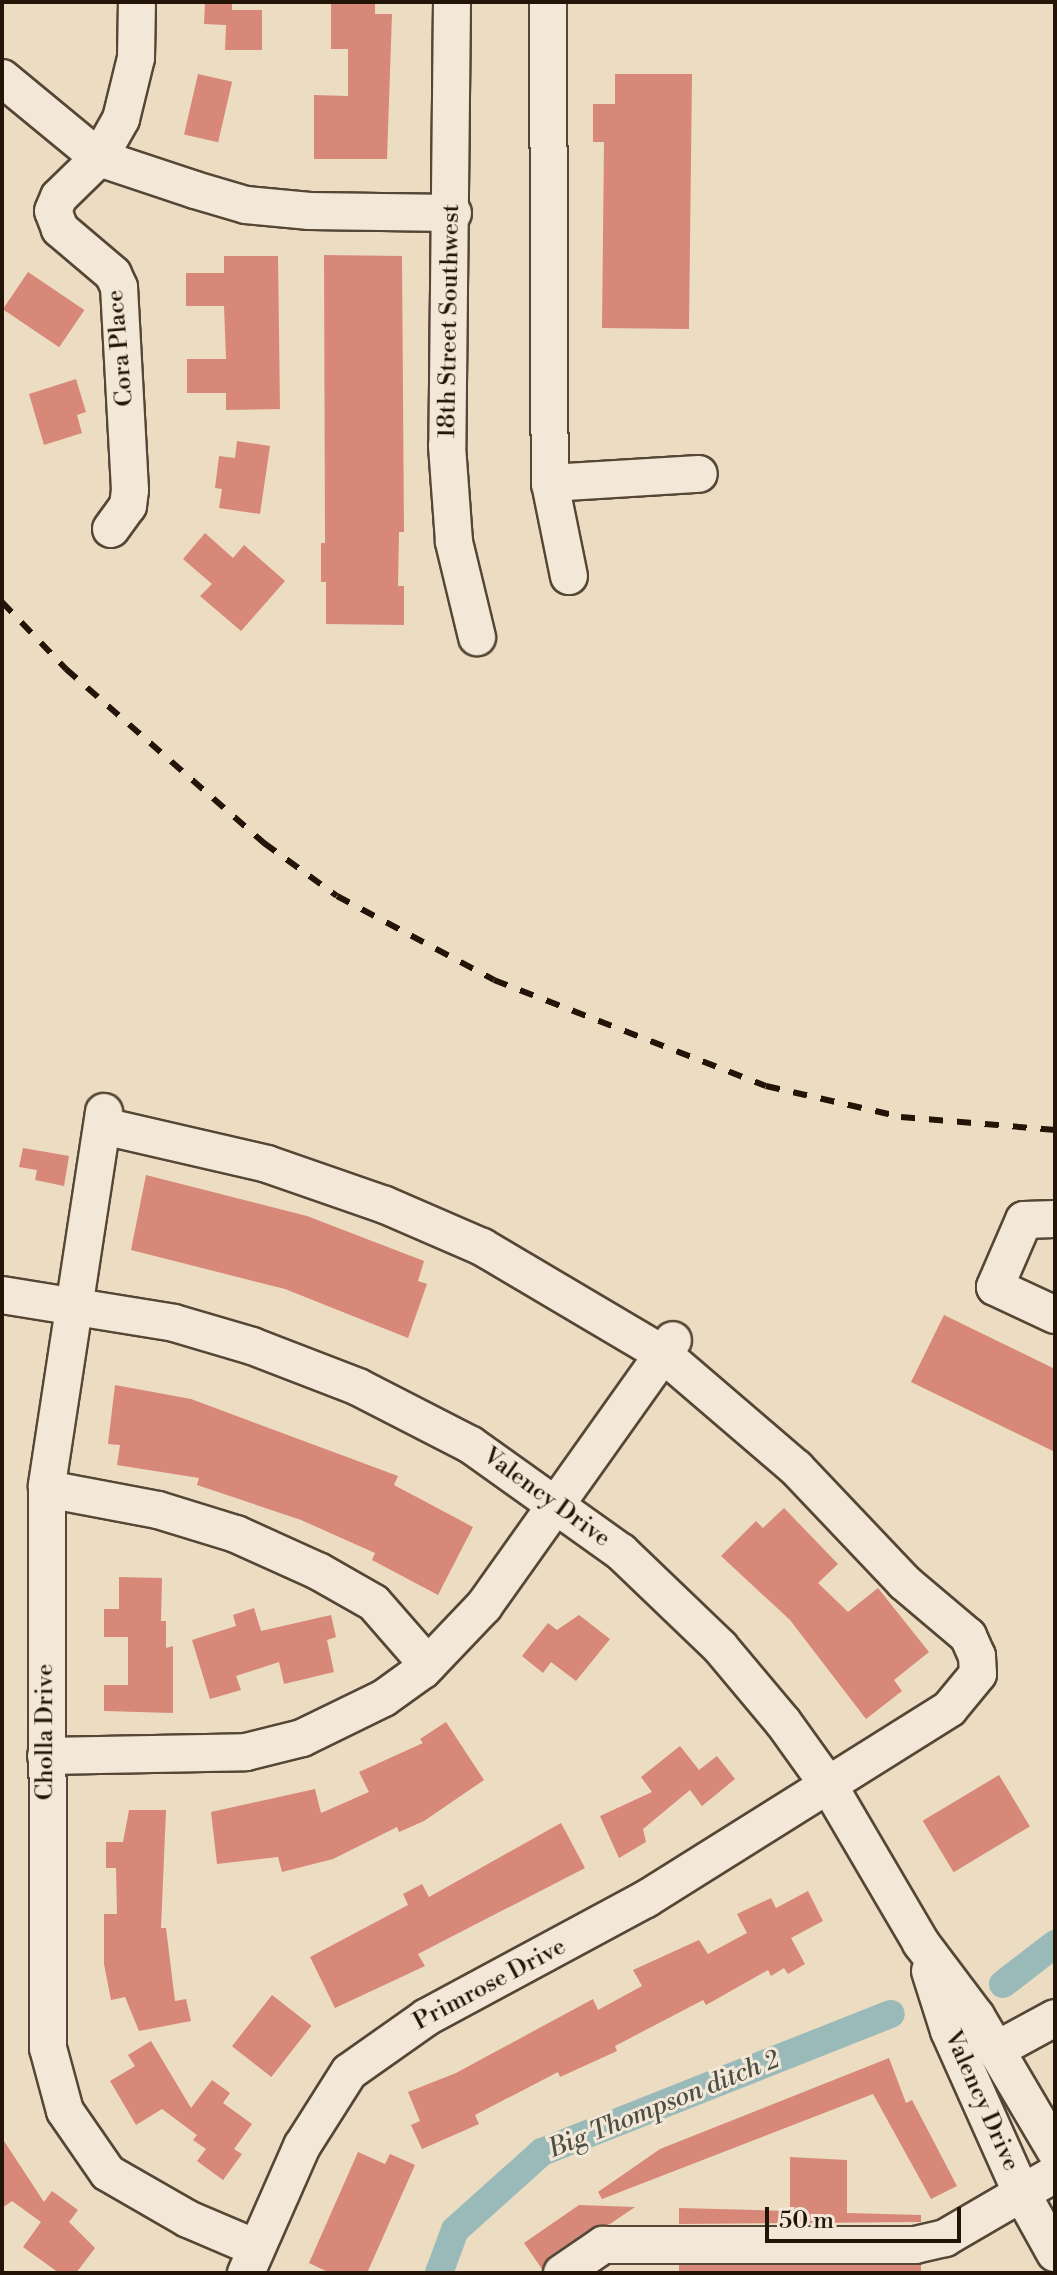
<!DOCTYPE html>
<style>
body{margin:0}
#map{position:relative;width:1057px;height:2275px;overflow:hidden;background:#ecdcc1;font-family:"Libre Bodoni",serif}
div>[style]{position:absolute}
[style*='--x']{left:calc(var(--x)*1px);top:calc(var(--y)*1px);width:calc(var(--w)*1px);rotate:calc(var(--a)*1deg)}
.canal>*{height:28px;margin:-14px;padding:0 14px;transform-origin:14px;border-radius:14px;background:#9abab9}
.building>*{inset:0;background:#d78879;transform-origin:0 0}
.roads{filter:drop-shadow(2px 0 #554636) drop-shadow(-2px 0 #554636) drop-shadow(0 2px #554636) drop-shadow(0 -2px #554636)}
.minor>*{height:36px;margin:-18px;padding:0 18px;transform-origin:18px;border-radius:18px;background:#f3e8d7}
.rail>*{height:6px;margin-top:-3px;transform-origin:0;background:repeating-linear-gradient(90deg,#231408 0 14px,transparent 0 28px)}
span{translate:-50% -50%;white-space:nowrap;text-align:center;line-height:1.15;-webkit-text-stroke:6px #f3e8d7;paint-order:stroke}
.street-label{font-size:24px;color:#231408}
.water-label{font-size:26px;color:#4d4e46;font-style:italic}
.frame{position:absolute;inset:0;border:4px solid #231408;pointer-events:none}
.scale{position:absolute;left:765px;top:2207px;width:196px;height:36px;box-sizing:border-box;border:4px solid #231408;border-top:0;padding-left:10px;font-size:24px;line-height:28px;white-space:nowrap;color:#231408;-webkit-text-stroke:6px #f3e8d7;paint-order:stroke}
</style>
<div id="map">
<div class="canal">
<i style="--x:1003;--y:1984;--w:66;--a:-37.6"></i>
<i style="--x:439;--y:2273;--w:46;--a:-69.6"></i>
<i style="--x:455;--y:2230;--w:117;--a:-41.9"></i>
<i style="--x:542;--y:2152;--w:375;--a:-21.6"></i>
</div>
<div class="building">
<i style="clip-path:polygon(205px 2px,232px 2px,232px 10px,262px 10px,262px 50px,225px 50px,226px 25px,204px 24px)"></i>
<i style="clip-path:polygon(331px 2px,375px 2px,375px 14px,392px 14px,387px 159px,314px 159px,314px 95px,348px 96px,348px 49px,331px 49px)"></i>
<i style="left:198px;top:74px;width:35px;height:62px;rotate:13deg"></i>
<i style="clip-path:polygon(615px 74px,692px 74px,689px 329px,602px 328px,604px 142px,593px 142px,593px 104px,615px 104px)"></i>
<i style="clip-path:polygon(324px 255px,402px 256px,404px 532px,399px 532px,398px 586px,404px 586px,404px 625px,326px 624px,326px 582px,321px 582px,321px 543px,325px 543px)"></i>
<i style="clip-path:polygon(224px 256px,278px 256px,280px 409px,226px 410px,226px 393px,187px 393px,187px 359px,226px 359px,224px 306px,186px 306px,186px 273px,224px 273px)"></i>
<i style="left:28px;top:272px;width:68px;height:45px;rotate:34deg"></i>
<i style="clip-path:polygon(76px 379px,86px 412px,77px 415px,82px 433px,44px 445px,29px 394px)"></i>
<i style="clip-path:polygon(237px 441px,270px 446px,260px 514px,219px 508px,222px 489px,215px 488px,219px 456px,235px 458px)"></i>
<i style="clip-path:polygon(205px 533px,233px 558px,244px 545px,285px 581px,241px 631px,200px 596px,212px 584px,183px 559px)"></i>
<i style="clip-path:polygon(23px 1148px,69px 1156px,64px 1186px,35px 1180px,37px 1170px,19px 1167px)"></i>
<i style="clip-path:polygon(146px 1175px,307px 1216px,424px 1261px,418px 1281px,427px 1284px,408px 1338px,285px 1289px,131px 1250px)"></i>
<i style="clip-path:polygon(944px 1315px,1055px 1369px,1055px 1452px,911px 1382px)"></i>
<i style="clip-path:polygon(115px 1385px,191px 1399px,398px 1476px,394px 1485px,473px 1527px,438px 1595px,372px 1560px,375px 1553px,301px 1520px,197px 1485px,199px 1478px,117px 1465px,120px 1445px,108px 1444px)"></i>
<i style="clip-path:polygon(784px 1508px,838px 1564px,818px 1583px,848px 1612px,878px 1588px,929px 1652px,894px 1680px,902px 1691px,866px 1719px,790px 1620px,721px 1556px,756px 1521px,763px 1528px)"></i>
<i style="clip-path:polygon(119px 1577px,162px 1578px,161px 1621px,166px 1621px,166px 1648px,173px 1646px,173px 1713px,104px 1711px,104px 1685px,128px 1685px,128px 1637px,104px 1637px,104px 1609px,119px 1609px)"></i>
<i style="clip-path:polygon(254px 1608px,261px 1631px,331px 1615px,336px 1637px,327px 1640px,334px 1672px,284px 1684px,279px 1662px,236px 1676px,241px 1690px,210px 1699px,192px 1640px,236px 1626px,233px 1615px)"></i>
<i style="clip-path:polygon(579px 1615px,610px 1639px,576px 1681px,551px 1662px,543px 1673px,522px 1656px,548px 1623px,557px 1630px)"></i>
<i style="clip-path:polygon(446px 1722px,484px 1780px,424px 1821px,399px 1832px,397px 1827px,333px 1859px,282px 1872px,278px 1857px,217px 1864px,211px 1812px,315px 1789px,321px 1813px,369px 1792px,359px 1772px,423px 1743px,420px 1739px)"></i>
<i style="clip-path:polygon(680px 1746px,699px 1770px,717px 1756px,735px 1779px,702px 1806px,690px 1790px,643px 1829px,646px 1842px,619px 1858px,600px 1816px,652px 1792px,641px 1777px)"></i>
<i style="left:999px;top:1775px;width:60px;height:89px;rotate:59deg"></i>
<i style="clip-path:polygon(129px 1810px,166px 1810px,161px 1928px,166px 1928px,175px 2001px,186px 1999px,191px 2021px,139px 2031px,125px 1997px,111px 2000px,104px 1964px,104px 1914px,117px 1914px,116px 1868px,106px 1868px,106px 1842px,123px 1842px)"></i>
<i style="clip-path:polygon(561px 1823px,585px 1868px,418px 1954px,425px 1966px,335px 2008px,310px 1957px,408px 1905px,403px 1894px,422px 1884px,429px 1897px)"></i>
<i style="clip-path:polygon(808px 1891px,823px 1921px,791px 1938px,805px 1964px,788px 1974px,784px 1968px,771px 1976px,768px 1970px,706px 2005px,703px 2000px,615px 2046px,617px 2051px,560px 2077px,558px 2072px,475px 2115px,479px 2124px,422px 2149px,411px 2125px,420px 2121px,408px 2092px,456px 2073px,593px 1999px,598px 2010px,642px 1986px,633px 1970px,699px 1940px,708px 1954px,747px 1933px,737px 1914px,771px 1898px,776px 1908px)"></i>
<i style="left:272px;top:1995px;width:50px;height:65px;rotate:38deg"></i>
<i style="clip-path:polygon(151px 2041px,191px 2108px,212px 2080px,230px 2093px,223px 2103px,252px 2124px,234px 2149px,242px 2154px,223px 2180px,197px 2161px,206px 2149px,193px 2140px,197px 2135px,162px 2109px,136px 2125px,110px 2081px,135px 2066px,128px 2055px)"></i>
<i style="clip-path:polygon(889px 2058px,906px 2103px,912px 2100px,957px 2186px,931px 2199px,873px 2094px,602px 2199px,598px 2192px,660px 2149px)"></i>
<i style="clip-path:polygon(2px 2138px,44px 2202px,52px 2191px,78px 2210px,69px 2222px,95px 2248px,76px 2273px,59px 2273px,23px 2247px,41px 2222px,12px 2201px,2px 2208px)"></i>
<i style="clip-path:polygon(358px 2152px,385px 2164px,390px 2154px,415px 2165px,367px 2273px,330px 2273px,309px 2263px)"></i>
<i style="clip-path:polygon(790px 2157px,847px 2160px,847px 2213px,921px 2215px,921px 2222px,679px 2224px,679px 2208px,790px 2211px)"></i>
<i style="clip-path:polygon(579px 2205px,635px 2207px,610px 2224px,591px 2228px,550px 2256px,542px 2269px,524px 2243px)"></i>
<i style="left:921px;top:2265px;width:8px;height:242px;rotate:90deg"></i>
</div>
<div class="roads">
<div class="minor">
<i style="--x:452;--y:2;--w:444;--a:90.6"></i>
<i style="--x:447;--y:446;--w:96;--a:85.8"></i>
<i style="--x:454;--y:542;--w:98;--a:76.4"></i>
<i style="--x:548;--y:2;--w:481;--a:89.8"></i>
<i style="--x:550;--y:483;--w:149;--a:-3.5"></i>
<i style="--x:2;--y:78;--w:126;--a:39.5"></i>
<i style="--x:99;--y:158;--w:101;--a:18.4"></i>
<i style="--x:195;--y:190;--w:53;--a:16.4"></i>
<i style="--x:246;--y:205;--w:64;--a:5.4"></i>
<i style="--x:310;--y:211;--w:143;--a:0.8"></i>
<i style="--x:550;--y:483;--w:95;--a:78.5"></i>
<i style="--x:111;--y:529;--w:29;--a:-54"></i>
<i style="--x:128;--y:506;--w:16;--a:-83"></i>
<i style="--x:130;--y:490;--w:203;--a:-93.1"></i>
<i style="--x:119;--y:287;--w:14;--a:-115"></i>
<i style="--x:113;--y:274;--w:70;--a:-139.7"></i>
<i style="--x:60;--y:229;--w:19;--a:-111"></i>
<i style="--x:53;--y:211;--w:15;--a:-67"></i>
<i style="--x:59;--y:197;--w:56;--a:-44.3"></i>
<i style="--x:99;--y:158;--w:45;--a:-60.6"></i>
<i style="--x:121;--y:119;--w:63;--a:-76.2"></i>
<i style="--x:136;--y:58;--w:56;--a:-89"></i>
<i style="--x:104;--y:1112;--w:378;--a:98.7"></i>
<i style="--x:47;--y:1486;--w:562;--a:89.9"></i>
<i style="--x:48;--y:2048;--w:65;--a:74.9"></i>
<i style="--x:65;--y:2111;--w:75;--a:55.3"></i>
<i style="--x:108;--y:2173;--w:92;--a:29.9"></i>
<i style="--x:188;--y:2219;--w:74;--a:23.1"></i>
<i style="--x:103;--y:1126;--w:168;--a:13"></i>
<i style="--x:267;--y:1164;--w:125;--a:19.2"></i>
<i style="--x:385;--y:1205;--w:106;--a:23.4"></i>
<i style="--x:482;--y:1247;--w:210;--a:30.6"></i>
<i style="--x:663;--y:1354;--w:175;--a:40.6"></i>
<i style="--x:796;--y:1468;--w:157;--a:46.5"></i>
<i style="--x:904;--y:1582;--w:84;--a:40.2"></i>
<i style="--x:968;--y:1636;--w:22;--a:66"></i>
<i style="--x:977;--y:1656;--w:18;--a:87"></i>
<i style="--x:978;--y:1674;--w:45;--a:129.6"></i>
<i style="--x:949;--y:1709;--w:358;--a:147.9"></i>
<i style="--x:646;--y:1899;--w:249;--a:151.7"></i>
<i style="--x:427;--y:2017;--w:95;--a:144.8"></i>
<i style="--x:349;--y:2072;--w:88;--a:122.4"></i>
<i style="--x:302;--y:2146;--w:139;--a:113.8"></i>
<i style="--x:1055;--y:1219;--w:31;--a:178"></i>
<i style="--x:1024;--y:1220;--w:73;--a:113.4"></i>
<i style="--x:995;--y:1287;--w:66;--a:25"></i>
<i style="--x:2;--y:1295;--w:174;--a:9.2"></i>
<i style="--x:174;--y:1323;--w:81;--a:16.4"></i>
<i style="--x:252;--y:1346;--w:114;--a:21.1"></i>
<i style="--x:358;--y:1387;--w:127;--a:27.2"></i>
<i style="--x:471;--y:1445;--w:184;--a:35.5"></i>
<i style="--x:621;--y:1552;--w:137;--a:43.8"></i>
<i style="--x:720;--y:1647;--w:98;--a:50"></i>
<i style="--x:783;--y:1722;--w:79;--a:54.3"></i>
<i style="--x:829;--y:1786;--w:182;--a:59.6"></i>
<i style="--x:921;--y:1943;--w:91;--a:53"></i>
<i style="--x:976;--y:2016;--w:156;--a:59.5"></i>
<i style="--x:47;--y:1489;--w:113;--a:10.7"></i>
<i style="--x:158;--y:1510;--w:82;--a:17.1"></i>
<i style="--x:236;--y:1534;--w:90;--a:24.3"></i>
<i style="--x:318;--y:1571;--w:64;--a:29.7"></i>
<i style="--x:374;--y:1603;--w:82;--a:48.9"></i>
<i style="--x:46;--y:1756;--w:200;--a:-1.1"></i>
<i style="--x:246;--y:1752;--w:58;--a:-14"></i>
<i style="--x:302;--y:1738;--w:91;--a:-26"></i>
<i style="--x:384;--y:1698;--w:48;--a:-35.7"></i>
<i style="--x:423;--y:1670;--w:88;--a:-46.4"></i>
<i style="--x:484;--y:1606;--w:326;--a:-54.6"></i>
<i style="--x:930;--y:1971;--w:63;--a:72.4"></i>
<i style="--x:949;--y:2031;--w:176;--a:65.9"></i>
<i style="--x:1021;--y:2192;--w:70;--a:60.9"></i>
<i style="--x:996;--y:2050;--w:67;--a:-28.5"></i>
<i style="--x:562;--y:2273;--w:50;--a:-34.3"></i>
<i style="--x:603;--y:2245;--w:312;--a:0"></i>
<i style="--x:915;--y:2245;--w:31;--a:-13"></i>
<i style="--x:945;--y:2238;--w:127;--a:-30.2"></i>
</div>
</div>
<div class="rail">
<i style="--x:2;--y:602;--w:93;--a:46.3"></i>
<i style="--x:66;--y:669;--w:264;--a:41.3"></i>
<i style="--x:264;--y:843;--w:90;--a:36"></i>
<i style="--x:337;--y:896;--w:178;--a:28.1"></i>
<i style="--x:494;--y:980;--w:292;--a:21.3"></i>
<i style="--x:766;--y:1086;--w:139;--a:12.9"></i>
<i style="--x:901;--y:1117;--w:155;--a:4.8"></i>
</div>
<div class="street-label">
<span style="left:450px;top:321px;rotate:-89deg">18th Street Southwest</span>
<span style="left:121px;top:348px;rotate:-95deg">Cora Place</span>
<span style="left:546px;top:1498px;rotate:36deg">Valency Drive</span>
<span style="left:46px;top:1732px;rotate:-90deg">Cholla Drive</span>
<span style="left:490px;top:1985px;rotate:-28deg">Primrose Drive</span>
<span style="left:981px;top:2101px;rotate:66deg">Valency Drive</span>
</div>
<div class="water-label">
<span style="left:664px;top:2105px;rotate:-22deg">Big Thompson ditch 2</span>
</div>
<div class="frame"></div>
<div class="scale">50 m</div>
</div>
